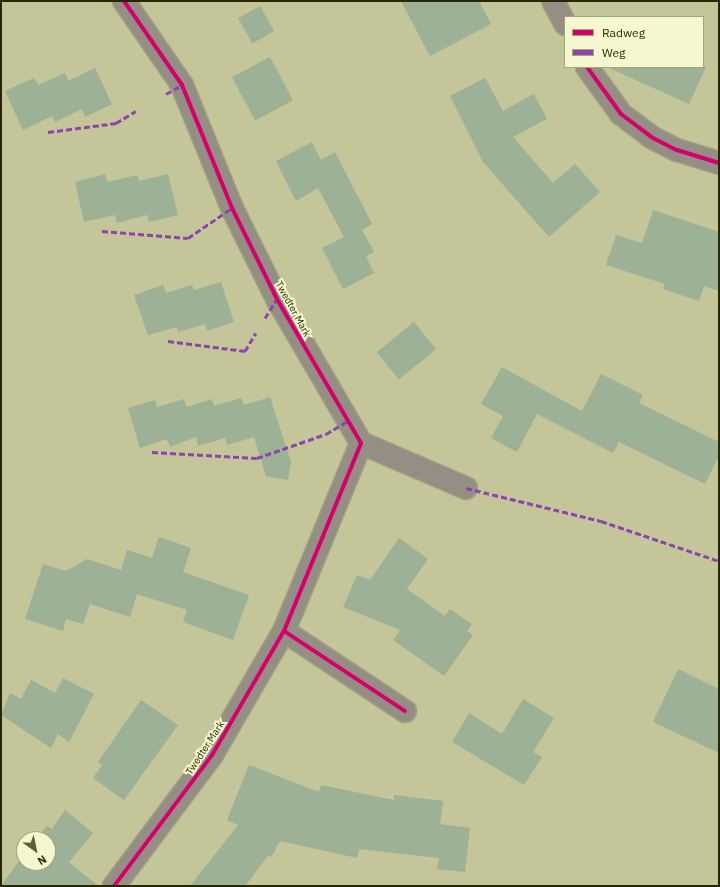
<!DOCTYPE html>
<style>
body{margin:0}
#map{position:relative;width:720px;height:887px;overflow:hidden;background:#c4c598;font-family:"IBM Plex Sans",sans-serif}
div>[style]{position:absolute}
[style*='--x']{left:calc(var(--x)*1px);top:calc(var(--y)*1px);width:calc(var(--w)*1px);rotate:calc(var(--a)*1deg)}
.building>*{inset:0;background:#9cb196;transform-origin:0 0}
.roads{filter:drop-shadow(1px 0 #a4a580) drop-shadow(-1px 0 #a4a580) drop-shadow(0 1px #a4a580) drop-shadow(0 -1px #a4a580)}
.minor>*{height:22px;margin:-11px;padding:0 11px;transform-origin:11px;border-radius:11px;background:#948e84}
.quiet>*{height:3px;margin-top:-1.5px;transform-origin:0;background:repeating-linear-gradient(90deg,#8e44ad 0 6px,transparent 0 9px)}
.cycleway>*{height:4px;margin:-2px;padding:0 2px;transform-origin:2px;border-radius:2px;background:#d6006c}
span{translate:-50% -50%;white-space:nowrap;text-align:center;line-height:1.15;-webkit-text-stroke:4px #f5f7ce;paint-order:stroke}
.street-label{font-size:10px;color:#272703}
.frame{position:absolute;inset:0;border:2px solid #272703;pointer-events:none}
.legend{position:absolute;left:564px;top:16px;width:140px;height:52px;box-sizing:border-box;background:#f5f7ce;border:1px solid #a3a47d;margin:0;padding:5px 7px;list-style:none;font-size:12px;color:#272703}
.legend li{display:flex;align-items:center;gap:8px;height:20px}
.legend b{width:20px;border:1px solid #a3a47d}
.north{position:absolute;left:16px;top:831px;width:40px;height:40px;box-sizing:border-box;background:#f5f7ce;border:1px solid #a3a47d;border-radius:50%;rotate:147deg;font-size:11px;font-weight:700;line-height:16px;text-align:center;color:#272703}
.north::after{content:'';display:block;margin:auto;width:14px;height:18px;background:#5e5e37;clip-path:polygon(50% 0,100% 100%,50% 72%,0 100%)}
</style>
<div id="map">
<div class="building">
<i style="clip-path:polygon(401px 1px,479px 1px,491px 24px,430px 56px)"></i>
<i style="left:260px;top:6px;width:29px;height:25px;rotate:61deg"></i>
<i style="left:270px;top:57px;width:49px;height:43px;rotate:62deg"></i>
<i style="clip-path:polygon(607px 67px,706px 67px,689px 104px)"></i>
<i style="clip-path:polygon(95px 68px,112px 104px,85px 117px,82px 109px,55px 122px,52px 116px,23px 130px,5px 91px,34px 78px,38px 85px,65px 73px,68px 81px)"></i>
<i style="clip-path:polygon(485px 78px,503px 111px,534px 94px,547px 119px,513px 137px,553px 183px,575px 164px,600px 192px,549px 237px,483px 162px,450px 96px)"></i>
<i style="clip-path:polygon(312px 142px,321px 160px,335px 152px,372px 224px,362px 230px,374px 252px,366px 256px,374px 273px,343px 289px,322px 248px,344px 237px,318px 188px,296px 201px,276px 161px)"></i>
<i style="clip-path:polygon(105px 174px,107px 182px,137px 175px,139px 181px,168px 174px,178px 215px,149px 222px,147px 215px,117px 223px,115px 215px,84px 222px,75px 182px)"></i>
<i style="clip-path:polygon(653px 210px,719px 232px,719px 291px,704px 286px,699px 301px,663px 289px,665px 284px,606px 265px,616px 235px,642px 243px)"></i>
<i style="clip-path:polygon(221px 282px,234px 322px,207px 331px,205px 324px,178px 332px,177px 327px,148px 335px,134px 295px,163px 285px,166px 293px,192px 285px,194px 290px)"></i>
<i style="left:414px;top:322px;width:35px;height:48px;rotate:51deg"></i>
<i style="clip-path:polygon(502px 367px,582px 411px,601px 374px,643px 395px,639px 403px,719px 442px,719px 456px,705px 484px,619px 442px,613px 453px,537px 414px,517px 452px,491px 438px,503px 416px,481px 404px)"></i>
<i style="clip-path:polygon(270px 397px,291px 462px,288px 480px,266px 476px,254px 437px,227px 445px,225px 438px,198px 446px,196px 437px,170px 447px,167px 439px,140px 448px,128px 408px,155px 400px,157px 407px,184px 399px,187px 407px,212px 399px,214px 406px,241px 398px,244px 405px)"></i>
<i style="clip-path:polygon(159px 537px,191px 548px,183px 572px,249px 595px,233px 640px,183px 622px,187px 610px,137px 594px,130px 617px,90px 604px,83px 624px,66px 619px,63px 631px,25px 619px,43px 564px,66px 571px,87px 559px,121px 570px,127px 550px,152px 558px)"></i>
<i style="clip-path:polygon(399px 538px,428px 559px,407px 589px,445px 616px,450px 609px,472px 624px,467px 631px,473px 635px,444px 676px,393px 640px,400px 630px,343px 607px,357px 575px,370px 580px)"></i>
<i style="clip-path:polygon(678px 669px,719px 689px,719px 753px,653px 722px)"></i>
<i style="clip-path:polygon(63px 678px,94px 694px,69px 742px,58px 734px,51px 748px,1px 715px,10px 693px,21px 699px,31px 680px,55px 693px)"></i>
<i style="clip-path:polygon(523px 699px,554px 718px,533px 752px,542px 757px,524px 785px,452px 742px,469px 713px,502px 734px)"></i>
<i style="clip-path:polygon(141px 700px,178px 725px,124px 800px,93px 778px,102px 765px,98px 762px)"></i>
<i style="clip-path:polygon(249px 765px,319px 792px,321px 785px,394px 800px,394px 795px,443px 801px,440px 824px,470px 828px,465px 872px,437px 869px,439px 858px,359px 849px,357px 858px,280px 841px,271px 857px,268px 856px,245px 886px,190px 886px,238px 825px,227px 820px)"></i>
<i style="clip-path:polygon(65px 810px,93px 833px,69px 862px,98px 886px,1px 886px,24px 854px,24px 863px,48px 863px,48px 839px,36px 839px,47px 826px,52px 829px)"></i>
</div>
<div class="roads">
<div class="minor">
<i style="--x:124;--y:1;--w:102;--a:55.4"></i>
<i style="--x:182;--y:85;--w:133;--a:67.9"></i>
<i style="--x:232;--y:208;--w:102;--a:63.7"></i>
<i style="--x:277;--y:299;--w:167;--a:59.7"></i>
<i style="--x:361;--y:443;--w:114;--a:23.2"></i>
<i style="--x:553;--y:1;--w:26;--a:62"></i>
<i style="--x:587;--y:67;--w:58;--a:54.1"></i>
<i style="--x:621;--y:114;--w:38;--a:37"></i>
<i style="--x:651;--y:137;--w:29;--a:27"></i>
<i style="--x:677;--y:150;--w:44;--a:17.2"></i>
<i style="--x:284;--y:631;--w:145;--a:33.5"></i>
<i style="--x:114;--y:886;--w:164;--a:-53.2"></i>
<i style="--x:212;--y:755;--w:143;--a:-59.9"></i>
<i style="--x:284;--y:631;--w:203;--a:-67.7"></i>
</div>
</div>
<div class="quiet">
<i style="--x:166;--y:94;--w:18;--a:-29"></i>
<i style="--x:48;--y:132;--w:69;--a:-7.5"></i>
<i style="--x:116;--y:123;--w:23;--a:-31"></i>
<i style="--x:102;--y:231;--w:86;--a:4.7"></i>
<i style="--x:188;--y:238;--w:53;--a:-34.3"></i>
<i style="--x:265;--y:318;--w:22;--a:-58"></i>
<i style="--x:168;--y:341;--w:78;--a:7.4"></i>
<i style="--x:245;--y:351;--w:21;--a:-59"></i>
<i style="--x:152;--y:452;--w:105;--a:3.3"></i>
<i style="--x:257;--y:458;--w:73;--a:-19.2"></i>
<i style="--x:326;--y:434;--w:26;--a:-31"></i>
<i style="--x:466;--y:488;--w:139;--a:13.7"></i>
<i style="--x:601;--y:521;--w:125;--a:18.7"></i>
</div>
<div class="cycleway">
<i style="--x:587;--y:67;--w:58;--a:54.1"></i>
<i style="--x:621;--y:114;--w:38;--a:37"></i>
<i style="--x:651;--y:137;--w:29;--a:27"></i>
<i style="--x:677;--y:150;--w:44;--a:17.2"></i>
<i style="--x:284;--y:631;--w:145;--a:33.5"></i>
<i style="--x:114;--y:886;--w:164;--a:-53.2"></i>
<i style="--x:212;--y:755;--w:143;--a:-59.9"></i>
<i style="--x:284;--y:631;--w:203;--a:-67.7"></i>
<i style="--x:361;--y:443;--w:167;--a:-120.3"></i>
<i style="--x:277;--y:299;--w:102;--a:-116.3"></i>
<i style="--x:232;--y:208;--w:133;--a:-112.1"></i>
<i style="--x:182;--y:85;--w:102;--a:-124.6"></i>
</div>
<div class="street-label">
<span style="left:293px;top:309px;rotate:61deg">Twedter Mark</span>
<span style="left:205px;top:748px;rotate:-57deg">Twedter Mark</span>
</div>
<div class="frame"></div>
<ul class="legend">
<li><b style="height:5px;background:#d6006c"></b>Radweg</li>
<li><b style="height:5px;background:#8e44ad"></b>Weg</li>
</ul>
<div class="north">N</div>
</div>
